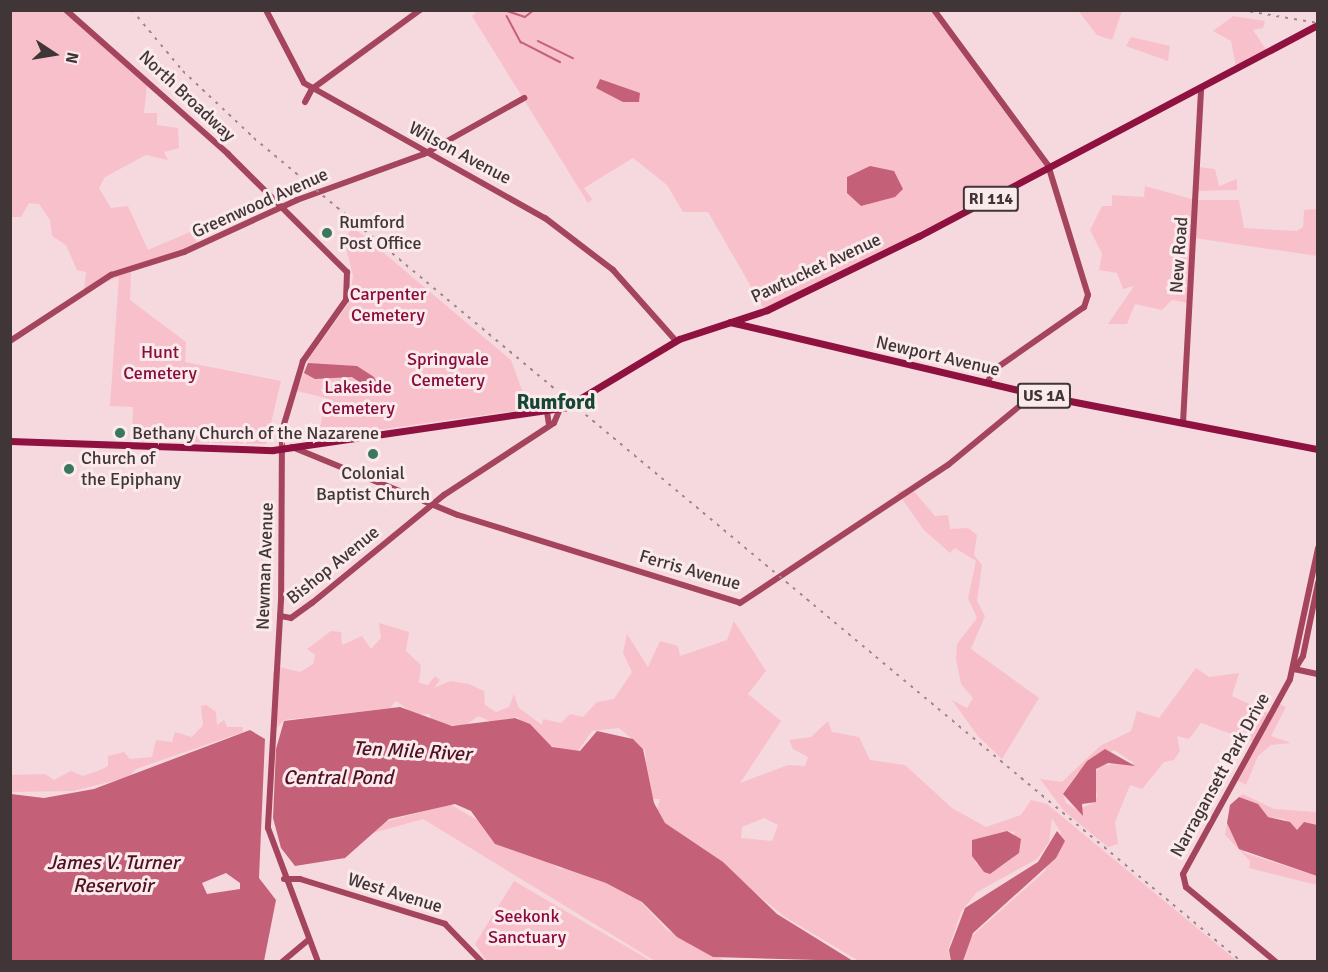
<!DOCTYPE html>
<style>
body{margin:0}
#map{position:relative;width:1328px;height:972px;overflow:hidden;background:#f6d9de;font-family:Signika,sans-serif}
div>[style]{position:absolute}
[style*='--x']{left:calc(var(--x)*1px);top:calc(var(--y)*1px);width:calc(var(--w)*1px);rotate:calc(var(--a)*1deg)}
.green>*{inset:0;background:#f8c0ca}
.water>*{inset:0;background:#c46178}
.stream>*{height:1.5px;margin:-0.75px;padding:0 0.75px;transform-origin:0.75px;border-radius:0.75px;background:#c46178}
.secondary>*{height:6px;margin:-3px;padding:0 3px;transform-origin:3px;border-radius:3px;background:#a4455d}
.primary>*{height:7px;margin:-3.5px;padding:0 3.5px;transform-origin:3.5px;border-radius:3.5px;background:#8f1140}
.rail>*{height:1.5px;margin-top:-0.75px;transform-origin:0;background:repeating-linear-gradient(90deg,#9d898c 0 3px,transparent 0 9px)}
.dots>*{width:16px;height:16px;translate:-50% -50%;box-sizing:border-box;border:3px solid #fbeaec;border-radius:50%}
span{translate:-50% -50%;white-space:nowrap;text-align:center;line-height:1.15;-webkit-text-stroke:6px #fbeaec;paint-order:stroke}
.shield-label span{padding:2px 4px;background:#fbeaec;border:2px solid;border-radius:4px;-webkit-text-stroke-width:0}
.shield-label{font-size:16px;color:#403537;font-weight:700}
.street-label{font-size:18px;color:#403537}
.poi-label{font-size:18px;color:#403537}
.left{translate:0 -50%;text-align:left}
.park-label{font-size:18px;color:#8a0c3d}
.water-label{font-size:20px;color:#4f1023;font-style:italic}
.quarter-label{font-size:21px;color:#164635;font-weight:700}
.frame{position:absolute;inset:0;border:12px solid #403537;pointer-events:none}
.north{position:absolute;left:24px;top:24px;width:60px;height:60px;-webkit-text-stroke:4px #fbeaec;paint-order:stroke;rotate:102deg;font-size:16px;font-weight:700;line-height:24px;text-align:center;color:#403537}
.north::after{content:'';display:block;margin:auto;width:21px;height:27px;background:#403537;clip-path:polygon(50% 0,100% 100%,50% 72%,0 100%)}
</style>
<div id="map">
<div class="green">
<i style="clip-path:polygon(478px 10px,931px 11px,1048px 169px,764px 309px,708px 212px,683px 212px,667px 185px,633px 158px,584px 188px,592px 199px,588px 203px,472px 16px)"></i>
<i style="clip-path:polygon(11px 11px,67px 11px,147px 86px,144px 113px,157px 113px,157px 125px,178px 128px,179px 148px,164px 152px,168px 160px,146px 155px,105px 177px,99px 188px,111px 208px,128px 206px,148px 250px,190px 232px,199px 245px,84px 291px,86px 272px,77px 270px,66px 245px,52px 236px,50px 220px,39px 204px,29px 203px,21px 217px,11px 217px)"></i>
<i style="clip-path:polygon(1122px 11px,1112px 40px,1097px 35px,1079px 12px)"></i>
<i style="clip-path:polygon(1233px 16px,1265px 21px,1263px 28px,1253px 30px,1267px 51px,1236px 67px,1231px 41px,1213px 31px)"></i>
<i style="clip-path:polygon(1131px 37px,1170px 46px,1168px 61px,1126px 46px)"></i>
<i style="clip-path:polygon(1198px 167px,1215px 169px,1219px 186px,1237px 179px,1237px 190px,1197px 191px)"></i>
<i style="clip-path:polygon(1145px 186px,1195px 200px,1239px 200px,1244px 228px,1297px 231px,1303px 227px,1304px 210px,1317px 209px,1317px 256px,1194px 238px,1189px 303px,1172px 300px,1162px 310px,1135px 304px,1127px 324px,1108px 324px,1134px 286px,1123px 289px,1117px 273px,1099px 270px,1102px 254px,1090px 230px,1102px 206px,1112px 206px,1112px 195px,1144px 197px)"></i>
<i style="clip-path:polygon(353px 227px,511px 360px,529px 409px,318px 438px,326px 398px,297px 391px,310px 357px,350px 301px,353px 276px,344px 239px)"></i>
<i style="clip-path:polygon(131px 272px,130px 300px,186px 342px,185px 362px,281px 381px,266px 444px,132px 441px,133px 407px,110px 406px,119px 275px)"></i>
<i style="clip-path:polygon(911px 488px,935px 516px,948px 515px,950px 529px,968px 528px,977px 535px,974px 555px,982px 565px,977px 601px,985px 616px,971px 649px,1039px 698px,1002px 759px,977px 735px,952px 700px,967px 708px,973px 698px,961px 684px,956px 659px,957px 644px,977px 618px,968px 598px,976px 561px,955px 548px,950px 553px,924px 530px,897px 492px)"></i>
<i style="clip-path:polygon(evenodd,734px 621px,766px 671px,748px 694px,781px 721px,740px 783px,788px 765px,805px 766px,808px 757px,793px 749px,789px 740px,811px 737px,828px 721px,832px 732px,859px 737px,870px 760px,905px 765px,952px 808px,986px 827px,1021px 815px,1031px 800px,1047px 804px,1237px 961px,963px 961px,971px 937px,1045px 871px,1061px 833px,1052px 818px,1049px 842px,1037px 859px,977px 892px,961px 912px,948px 950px,951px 961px,859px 961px,785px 917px,693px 842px,678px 842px,656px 813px,660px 799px,653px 799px,648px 787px,645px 750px,619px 728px,592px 731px,576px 754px,549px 745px,517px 717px,492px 722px,478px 716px,466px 725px,435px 725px,429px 714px,416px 715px,396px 701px,390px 708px,284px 720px,272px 733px,273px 672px,278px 674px,279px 667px,300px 672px,313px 664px,315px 655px,307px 649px,331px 631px,341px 632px,342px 645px,362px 636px,371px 649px,381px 638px,379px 623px,409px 632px,406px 651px,421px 665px,419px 683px,428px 685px,435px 676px,440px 680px,434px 688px,450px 681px,469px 684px,484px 691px,485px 705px,496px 712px,509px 707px,514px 694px,518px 707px,542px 725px,543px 719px,561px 723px,570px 714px,583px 717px,597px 702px,614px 699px,632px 672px,623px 653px,627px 634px,648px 667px,660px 641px,678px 646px,680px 656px,727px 640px,734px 621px,764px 818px,778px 825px,772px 841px,741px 838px,742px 827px,764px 818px,734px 621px,1007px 831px,1014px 832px,1013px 858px,996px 870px,976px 864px,972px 840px,1007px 831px)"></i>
<i style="clip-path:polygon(evenodd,1196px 668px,1209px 677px,1239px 673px,1232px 696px,1270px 714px,1278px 703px,1286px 707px,1271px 736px,1291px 743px,1271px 745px,1258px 756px,1246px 785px,1234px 778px,1254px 742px,1201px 723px,1189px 739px,1177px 736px,1180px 751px,1174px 760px,1164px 762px,1142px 789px,1130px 785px,1115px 822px,1118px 844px,1108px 847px,1064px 811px,1040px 779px,1062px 782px,1100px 746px,1131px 731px,1137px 711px,1159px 718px,1196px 668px,1114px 750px,1134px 763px,1102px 765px,1093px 774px,1097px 796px,1093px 803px,1077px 810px,1066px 803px,1063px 794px,1078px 772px,1114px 750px)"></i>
<i style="clip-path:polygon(206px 705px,216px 712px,217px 725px,224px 720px,227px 727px,243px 727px,243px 732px,136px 769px,129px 777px,73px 791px,11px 792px,10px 775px,45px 774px,54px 780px,71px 771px,83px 776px,100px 770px,108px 766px,108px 756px,124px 752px,130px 759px,152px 757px,156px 740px,172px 742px,175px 732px,192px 737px,203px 725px,201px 706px)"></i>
<i style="clip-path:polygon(1243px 794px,1274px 809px,1317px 812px,1317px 825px,1297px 830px,1284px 819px,1267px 817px,1260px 807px,1239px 797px)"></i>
<i style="clip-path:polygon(450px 804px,560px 869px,580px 867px,637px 898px,667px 930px,726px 961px,655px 961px,423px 819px,369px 834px,381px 823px)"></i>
<i style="clip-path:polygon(1227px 823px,1245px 853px,1317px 876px,1317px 885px,1249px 868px,1250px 861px,1225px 835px)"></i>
<i style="clip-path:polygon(514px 881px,651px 961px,486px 960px,475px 944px)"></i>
</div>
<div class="water">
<i style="clip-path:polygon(600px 79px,640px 93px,639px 102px,623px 102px,596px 88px)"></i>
<i style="clip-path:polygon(870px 166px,894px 171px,903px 189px,895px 197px,861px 206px,847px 193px,847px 177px)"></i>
<i style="clip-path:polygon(308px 363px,357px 366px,374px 377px,379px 388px,371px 390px,352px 377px,315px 379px,304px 373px)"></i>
<i style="clip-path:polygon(400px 707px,452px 726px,515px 718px,530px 724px,552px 747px,580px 751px,597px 731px,633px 739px,643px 749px,654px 803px,665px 823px,723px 862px,777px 914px,853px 961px,713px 957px,677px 937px,642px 902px,606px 883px,495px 844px,471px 811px,455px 804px,389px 819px,345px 858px,295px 866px,281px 848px,273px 818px,276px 749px,284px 721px)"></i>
<i style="clip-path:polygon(evenodd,250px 730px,265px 739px,259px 878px,276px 900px,264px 961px,11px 961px,11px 794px,44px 798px,94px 789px,250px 730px,226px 873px,240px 883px,240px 889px,207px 894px,202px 883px,226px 873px)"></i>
<i style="clip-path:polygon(1105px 749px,1135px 766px,1108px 763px,1096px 769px,1096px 802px,1082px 804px,1083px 816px,1063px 794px,1087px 761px)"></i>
<i style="clip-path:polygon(1239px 797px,1258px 804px,1268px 817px,1290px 822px,1297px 830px,1304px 822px,1317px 825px,1317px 876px,1239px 849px,1227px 823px,1230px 805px)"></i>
<i style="clip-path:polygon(1007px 831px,1021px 839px,1019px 853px,990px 874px,984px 872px,972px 856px,972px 840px)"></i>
<i style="clip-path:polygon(1057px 831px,1065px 841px,1056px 858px,973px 933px,963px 961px,951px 961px,949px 950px,965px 908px,1038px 862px)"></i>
</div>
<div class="stream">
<i style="--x:504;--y:10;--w:22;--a:18"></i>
<i style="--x:525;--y:17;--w:11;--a:-38"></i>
<i style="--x:507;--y:16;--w:30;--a:62"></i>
<i style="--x:521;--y:42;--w:44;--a:27.1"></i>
<i style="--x:538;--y:41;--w:39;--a:26"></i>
</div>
<div class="secondary">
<i style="--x:66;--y:10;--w:217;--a:41.6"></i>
<i style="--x:228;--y:154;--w:168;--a:44.8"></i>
<i style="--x:347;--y:272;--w:28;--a:92"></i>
<i style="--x:346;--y:300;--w:75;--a:125.2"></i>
<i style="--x:303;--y:361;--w:73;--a:106.7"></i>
<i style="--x:282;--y:431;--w:169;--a:90.3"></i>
<i style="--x:281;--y:600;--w:228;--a:93.3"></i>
<i style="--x:268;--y:828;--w:143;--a:69.5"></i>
<i style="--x:266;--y:10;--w:82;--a:62.5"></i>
<i style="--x:304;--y:83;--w:276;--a:29.3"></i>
<i style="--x:545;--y:218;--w:86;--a:37.4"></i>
<i style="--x:613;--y:270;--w:95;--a:48.4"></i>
<i style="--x:934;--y:10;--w:192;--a:53.7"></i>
<i style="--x:1048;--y:165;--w:136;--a:72.9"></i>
<i style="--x:1088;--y:295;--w:13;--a:108"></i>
<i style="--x:1084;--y:307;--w:108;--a:145.1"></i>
<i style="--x:995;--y:369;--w:16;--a:120"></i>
<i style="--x:305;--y:102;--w:15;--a:-62"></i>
<i style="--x:312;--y:89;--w:134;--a:-36.2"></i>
<i style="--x:10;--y:341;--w:121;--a:-33.2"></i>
<i style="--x:111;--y:275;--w:77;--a:-17.5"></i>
<i style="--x:184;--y:252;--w:124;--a:-24.7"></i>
<i style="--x:297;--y:200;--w:135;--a:-19.9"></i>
<i style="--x:424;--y:154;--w:115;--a:-29.2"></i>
<i style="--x:547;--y:412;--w:12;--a:81"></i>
<i style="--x:1183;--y:423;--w:335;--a:-86.9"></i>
<i style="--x:292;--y:447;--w:179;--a:22.3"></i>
<i style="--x:458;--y:515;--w:295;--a:17.3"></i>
<i style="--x:740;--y:603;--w:250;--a:-33.6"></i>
<i style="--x:948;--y:465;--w:112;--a:-39.5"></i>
<i style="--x:280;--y:616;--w:11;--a:10"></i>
<i style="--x:291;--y:618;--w:26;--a:-36"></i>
<i style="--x:312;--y:603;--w:171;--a:-39.3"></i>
<i style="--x:444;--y:495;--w:131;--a:-33.2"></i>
<i style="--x:554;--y:423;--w:15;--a:-67"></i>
<i style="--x:1294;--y:669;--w:25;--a:12"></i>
<i style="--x:1295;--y:669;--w:15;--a:-58"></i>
<i style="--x:1303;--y:656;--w:75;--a:-78.4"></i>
<i style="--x:284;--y:879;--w:16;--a:0"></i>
<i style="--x:300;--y:879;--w:152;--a:17.2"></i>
<i style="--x:445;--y:924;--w:53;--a:45.8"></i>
<i style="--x:282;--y:962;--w:35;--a:-40"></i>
<i style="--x:1276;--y:962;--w:117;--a:-140.2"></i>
<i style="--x:1186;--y:887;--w:13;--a:-103"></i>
<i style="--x:1183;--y:874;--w:222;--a:-61.2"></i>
<i style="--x:1290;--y:679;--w:134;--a:-77.9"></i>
</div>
<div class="primary">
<i style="--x:730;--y:322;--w:312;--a:13.3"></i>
<i style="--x:1034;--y:394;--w:289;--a:11"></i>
<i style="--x:10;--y:441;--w:263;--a:2"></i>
<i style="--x:273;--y:450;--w:296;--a:-8.3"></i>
<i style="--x:566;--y:407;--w:132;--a:-31"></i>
<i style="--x:679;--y:339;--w:93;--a:-18.2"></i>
<i style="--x:767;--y:310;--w:169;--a:-26"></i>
<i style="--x:919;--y:236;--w:451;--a:-27.9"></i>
</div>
<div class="rail">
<i style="--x:132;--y:10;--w:80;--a:50.1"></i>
<i style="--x:183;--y:71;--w:98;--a:43.3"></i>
<i style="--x:254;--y:138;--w:1287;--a:39.83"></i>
<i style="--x:1241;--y:10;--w:78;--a:9.6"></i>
</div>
<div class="dots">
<i style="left:327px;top:233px;background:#3b765f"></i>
<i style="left:120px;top:433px;background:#3b765f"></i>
<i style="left:373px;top:454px;background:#3b765f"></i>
<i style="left:69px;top:469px;background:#3b765f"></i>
</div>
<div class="shield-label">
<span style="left:991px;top:199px">RI 114</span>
<span style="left:1044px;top:396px">US 1A</span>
</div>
<div class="street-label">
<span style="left:187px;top:96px;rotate:43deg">North Broadway</span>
<span style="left:460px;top:153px;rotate:28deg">Wilson Avenue</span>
<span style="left:260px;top:203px;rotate:-24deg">Greenwood Avenue</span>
<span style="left:1179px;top:255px;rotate:-86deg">New Road</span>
<span style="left:816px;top:268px;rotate:-25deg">Pawtucket Avenue</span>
<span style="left:938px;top:356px;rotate:13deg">Newport Avenue</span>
<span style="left:333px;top:565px;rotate:-39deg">Bishop Avenue</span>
<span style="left:265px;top:566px;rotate:-88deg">Newman Avenue</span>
<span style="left:690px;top:570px;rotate:16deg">Ferris Avenue</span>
<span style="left:1220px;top:775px;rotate:-61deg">Narragansett Park Drive</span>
<span style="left:395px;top:893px;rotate:17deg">West Avenue</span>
</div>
<div class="poi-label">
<span class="left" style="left:339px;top:233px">Rumford<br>Post Office</span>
<span class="left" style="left:132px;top:433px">Bethany Church of the Nazarene</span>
<span class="left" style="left:81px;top:469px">Church of<br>the Epiphany</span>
<span style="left:373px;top:484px">Colonial<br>Baptist Church</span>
</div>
<div class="park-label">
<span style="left:388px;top:305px">Carpenter<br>Cemetery</span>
<span style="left:160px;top:363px">Hunt<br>Cemetery</span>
<span style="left:448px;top:370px">Springvale<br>Cemetery</span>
<span style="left:358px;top:398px">Lakeside<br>Cemetery</span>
<span style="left:527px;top:927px">Seekonk<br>Sanctuary</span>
</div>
<div class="water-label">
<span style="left:412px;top:751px;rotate:3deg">Ten Mile River</span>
<span style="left:338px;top:777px">Central Pond</span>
<span style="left:113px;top:874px">James V. Turner<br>Reservoir</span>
</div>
<div class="quarter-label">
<span style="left:556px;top:402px">Rumford</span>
</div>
<div class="frame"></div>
<div class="north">N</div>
</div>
